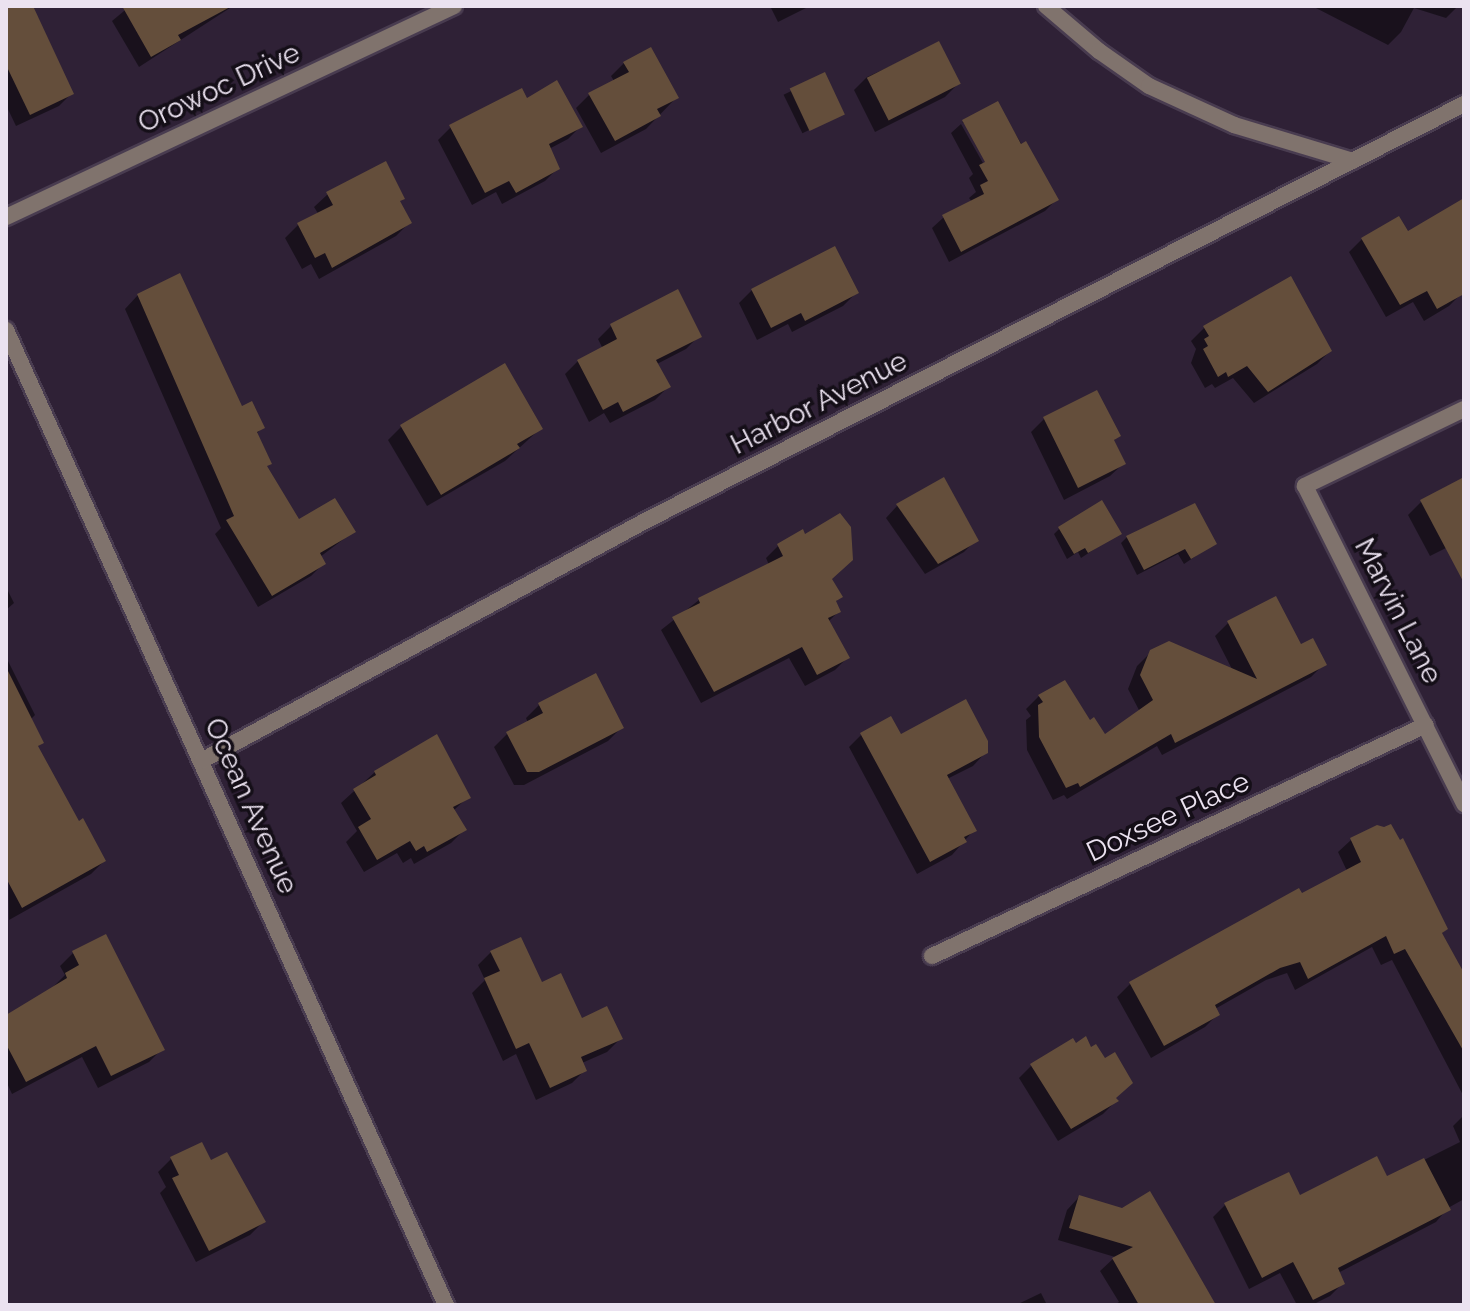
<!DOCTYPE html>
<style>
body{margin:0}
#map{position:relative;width:1470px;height:1311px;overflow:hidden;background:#2f2136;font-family:Raleway,sans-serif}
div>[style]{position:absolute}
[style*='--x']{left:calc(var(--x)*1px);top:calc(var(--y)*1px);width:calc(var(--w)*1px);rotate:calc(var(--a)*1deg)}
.shadow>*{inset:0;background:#0007;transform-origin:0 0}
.building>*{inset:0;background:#644e3b;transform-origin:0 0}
.roads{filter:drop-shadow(2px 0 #493c50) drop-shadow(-2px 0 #493c50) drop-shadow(0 2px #493c50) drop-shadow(0 -2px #493c50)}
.minor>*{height:16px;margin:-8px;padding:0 8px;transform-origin:8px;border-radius:8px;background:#80736d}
span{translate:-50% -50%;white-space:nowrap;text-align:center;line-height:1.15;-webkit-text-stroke:7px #140e17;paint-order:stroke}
.street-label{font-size:28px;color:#ebe2f0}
.frame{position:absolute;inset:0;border:8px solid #ebe2f0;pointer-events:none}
</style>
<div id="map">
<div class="shadow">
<i style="clip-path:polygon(6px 6px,30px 6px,72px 93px,59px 106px,16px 126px,6px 105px)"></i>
<i style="clip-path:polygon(130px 6px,233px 6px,139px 67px,112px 21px)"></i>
<i style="clip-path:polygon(770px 6px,810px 6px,778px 22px)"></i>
<i style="clip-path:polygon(1312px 6px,1458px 6px,1446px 18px,1414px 8px,1401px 32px,1388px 45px)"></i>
<i style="clip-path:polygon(938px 44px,958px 84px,945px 97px,875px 132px,854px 90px,867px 77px)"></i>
<i style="clip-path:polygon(624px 63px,676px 98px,646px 129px,601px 153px,576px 108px,589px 95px,614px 81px,611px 76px)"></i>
<i style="left:824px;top:75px;width:43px;height:45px;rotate:64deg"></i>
<i style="clip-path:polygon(526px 101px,581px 126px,568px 139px,549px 149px,558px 168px,545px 181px,502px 204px,496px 192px,472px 205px,438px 140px,451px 127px)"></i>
<i style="clip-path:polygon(997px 104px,1056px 200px,1045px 211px,949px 262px,932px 228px,944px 217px,972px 202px,969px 198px,976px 192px,969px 178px,973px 174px,951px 133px,961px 124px,988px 172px,991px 170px,965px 123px,962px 123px)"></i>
<i style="clip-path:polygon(328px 194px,399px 202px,409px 223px,396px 236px,319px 279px,311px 264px,302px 269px,285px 238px,298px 225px,319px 215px,314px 207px)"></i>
<i style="clip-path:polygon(1464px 200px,1462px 293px,1449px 306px,1424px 321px,1413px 302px,1386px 317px,1349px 252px,1362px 239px,1407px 233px)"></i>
<i style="clip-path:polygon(752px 290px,856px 293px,843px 306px,792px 332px,788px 324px,757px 340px,739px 303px)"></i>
<i style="clip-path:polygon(677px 292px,699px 336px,686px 349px,657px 364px,668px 387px,655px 400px,610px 423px,604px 413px,589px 422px,565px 374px,578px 361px,603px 349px,598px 339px,611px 326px)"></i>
<i style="clip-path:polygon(138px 295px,262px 428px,256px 434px,265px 467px,298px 522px,353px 532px,320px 557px,324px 563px,311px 576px,258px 607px,215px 534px,221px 528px,125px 309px)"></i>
<i style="clip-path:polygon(1204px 328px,1330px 351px,1317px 364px,1254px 403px,1233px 378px,1215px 388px,1212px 384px,1205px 388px,1191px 363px,1196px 349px,1191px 341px)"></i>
<i style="clip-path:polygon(504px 366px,541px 428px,505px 461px,427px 506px,388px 440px,401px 427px)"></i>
<i style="clip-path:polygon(1096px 392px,1118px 436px,1112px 442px,1124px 463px,1110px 476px,1064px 500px,1031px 432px,1044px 419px)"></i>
<i style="clip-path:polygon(1464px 479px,1464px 539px,1430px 556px,1408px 515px,1421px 502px)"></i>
<i style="clip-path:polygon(943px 480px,976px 540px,964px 552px,925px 574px,886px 518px,897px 506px)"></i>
<i style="clip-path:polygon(1060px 528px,1119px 533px,1081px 558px,1078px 552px,1067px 559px,1054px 534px)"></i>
<i style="clip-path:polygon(1127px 537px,1215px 543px,1184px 564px,1178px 554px,1137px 575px,1121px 543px)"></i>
<i style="clip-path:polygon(778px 546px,830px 580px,840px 597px,835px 602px,839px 611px,828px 622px,847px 658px,835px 670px,805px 686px,789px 658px,701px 703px,661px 630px,699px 600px,769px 565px,766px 558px)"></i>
<i style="clip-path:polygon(6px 587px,14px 603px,6px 610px)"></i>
<i style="clip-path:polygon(1228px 623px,1301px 647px,1324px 664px,1311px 677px,1162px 755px,1157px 746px,1067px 799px,1064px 795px,1053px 800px,1027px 750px,1026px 720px,1031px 716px,1026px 709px,1039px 696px,1089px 723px,1104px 737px,1140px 712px,1128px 689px,1137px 666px,1151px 652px,1233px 671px,1215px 636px)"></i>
<i style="clip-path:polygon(6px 657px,35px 715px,30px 720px,42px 742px,37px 747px,78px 823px,104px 861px,91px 874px,9px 920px)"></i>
<i style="clip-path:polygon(539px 705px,621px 728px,608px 741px,524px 785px,514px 785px,494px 747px,507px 734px,528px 723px,526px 718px)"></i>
<i style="clip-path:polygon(862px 734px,900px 737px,986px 752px,973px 766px,947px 779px,974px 830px,952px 855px,917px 874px,849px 747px)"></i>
<i style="clip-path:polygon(375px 772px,468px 797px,453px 811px,464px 830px,451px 843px,414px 864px,411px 858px,403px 863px,397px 853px,364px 872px,346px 842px,357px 831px,341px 803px)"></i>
<i style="clip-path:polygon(1351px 840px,1446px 929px,1441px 934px,1464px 980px,1464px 1097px,1392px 960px,1381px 965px,1372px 947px,1295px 990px,1287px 973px,1266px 980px,1215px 1009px,1218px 1014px,1205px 1027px,1151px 1058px,1117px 997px,1130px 984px,1299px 891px,1301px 896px,1347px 871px,1338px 852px)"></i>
<i style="clip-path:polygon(491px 952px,581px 1021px,620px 1039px,607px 1052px,582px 1063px,585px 1070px,572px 1083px,536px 1100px,516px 1054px,503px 1061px,472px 993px,485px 980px,478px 965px)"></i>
<i style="clip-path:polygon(73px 953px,162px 1049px,149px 1062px,98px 1088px,82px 1057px,12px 1094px,6px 1081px,6px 1017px,52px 988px,65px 975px,60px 966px)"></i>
<i style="clip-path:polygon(1032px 1065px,1114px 1098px,1116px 1101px,1103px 1114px,1058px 1141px,1019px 1078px)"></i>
<i style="clip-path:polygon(1464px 1115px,1464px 1199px,1448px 1208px,1436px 1222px,1338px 1273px,1343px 1283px,1330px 1296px,1312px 1305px,1297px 1305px,1280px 1273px,1249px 1289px,1213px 1217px,1225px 1205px,1300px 1198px,1386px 1179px,1460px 1142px,1453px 1126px)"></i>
<i style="clip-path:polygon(171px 1159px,210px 1163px,263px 1222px,250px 1235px,196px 1262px,160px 1193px,166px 1187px,158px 1172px)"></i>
<i style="clip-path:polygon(1079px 1197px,1122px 1210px,1214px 1305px,1114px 1305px,1119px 1302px,1100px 1271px,1115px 1257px,1058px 1240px,1067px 1210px)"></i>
<i style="clip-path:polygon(1041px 1293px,1047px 1305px,1016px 1305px)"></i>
</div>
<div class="building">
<i style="clip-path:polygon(6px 6px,33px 6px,74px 94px,30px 115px,6px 65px)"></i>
<i style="clip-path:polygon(122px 6px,232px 6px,178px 35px,181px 40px,151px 57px)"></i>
<i style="left:939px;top:41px;width:48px;height:81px;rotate:63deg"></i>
<i style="clip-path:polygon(651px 47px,679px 98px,657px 109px,661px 116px,615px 141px,588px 93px,629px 72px,623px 62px)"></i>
<i style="left:825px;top:72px;width:47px;height:39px;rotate:65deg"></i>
<i style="clip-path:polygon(557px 80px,583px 127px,549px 144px,560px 169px,516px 193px,509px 181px,485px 193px,449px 125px,522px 88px,527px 98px)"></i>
<i style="clip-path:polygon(998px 101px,1021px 144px,1026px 141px,1059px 200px,961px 252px,942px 215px,984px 194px,980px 185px,988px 181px,979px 165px,985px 162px,962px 120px)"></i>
<i style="clip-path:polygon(386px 161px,405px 199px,400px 201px,412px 223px,332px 268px,325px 253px,315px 258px,297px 223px,333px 205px,326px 192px)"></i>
<i style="clip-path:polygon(1464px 198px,1464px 294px,1437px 309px,1427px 291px,1400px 305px,1361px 238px,1399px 216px,1408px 231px)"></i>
<i style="clip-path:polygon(835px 246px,859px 293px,805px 321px,801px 313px,771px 328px,751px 289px)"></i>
<i style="clip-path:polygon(180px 273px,242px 406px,252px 401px,265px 428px,257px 432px,272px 464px,267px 466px,299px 519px,335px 498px,356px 532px,320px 553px,326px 564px,272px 596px,226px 520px,234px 516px,137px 294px)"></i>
<i style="clip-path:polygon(1291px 276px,1332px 351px,1268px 392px,1247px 366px,1228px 377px,1226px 372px,1218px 377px,1203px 349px,1208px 346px,1204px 339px,1209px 336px,1203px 326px)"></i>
<i style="clip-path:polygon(678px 289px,702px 337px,656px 360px,671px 387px,623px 412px,618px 402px,603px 410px,577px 360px,617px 339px,610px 324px)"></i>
<i style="clip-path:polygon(505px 363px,543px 429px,517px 444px,520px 448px,441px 495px,400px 425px)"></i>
<i style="clip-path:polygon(1097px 390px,1121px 436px,1114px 440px,1126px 464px,1078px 488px,1043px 417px)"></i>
<i style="clip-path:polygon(944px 477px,979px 541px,938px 564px,896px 504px)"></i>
<i style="clip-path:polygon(1464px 477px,1464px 583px,1420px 500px)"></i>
<i style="clip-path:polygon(1102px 500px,1122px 534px,1088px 553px,1085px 548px,1074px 554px,1058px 527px)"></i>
<i style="clip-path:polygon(1195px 503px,1217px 544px,1191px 559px,1185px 549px,1144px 570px,1126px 536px)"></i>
<i style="clip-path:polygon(840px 513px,851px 527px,853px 560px,832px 579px,843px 597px,836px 601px,841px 612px,828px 618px,850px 658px,817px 675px,802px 647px,714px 692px,672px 617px,700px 603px,698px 598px,783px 556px,777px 544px,803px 529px,805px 534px)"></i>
<i style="clip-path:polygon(1276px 596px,1301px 644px,1313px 638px,1327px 665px,1175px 743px,1171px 734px,1080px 787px,1078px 783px,1066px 788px,1039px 737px,1038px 705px,1043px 702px,1038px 695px,1065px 680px,1090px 720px,1094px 717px,1105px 734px,1153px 700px,1140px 675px,1150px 650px,1169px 641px,1257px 679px,1227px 621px)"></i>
<i style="clip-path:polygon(6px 667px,44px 743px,38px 746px,79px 821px,83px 818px,106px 861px,22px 908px,6px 878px)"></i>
<i style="clip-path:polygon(596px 673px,624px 728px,539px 772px,527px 772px,506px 732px,543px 713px,538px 703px)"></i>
<i style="clip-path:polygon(966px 699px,988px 741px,988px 753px,947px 775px,977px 831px,964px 837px,967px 842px,930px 862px,860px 733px,891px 716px,901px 734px)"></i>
<i style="clip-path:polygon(437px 734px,471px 798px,453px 807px,467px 830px,427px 852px,424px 846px,416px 851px,410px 841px,377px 860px,358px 827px,371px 819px,353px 789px,376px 775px,374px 771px)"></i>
<i style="clip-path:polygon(1391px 824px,1400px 840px,1403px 838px,1448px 929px,1442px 933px,1464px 973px,1464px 1052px,1405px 949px,1394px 954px,1386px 936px,1308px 979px,1300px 962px,1280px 968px,1215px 1005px,1220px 1015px,1164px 1046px,1129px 982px,1299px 888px,1302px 893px,1361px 862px,1350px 838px,1377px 825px,1384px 827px)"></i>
<i style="clip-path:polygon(106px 934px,165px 1050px,111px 1076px,96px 1046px,26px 1082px,6px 1044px,6px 1015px,67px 978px,65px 973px,79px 965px,72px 951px)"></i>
<i style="clip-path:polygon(521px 937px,542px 982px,561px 973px,582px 1018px,607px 1006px,623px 1039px,581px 1057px,587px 1071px,550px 1088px,529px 1043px,516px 1049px,484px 978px,500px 971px,490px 951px)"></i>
<i style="clip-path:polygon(1086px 1036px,1091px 1047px,1096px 1044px,1105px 1058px,1115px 1052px,1133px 1083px,1116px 1098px,1119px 1101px,1071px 1129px,1030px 1064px,1073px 1038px,1076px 1043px)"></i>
<i style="clip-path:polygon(202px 1142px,211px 1160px,227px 1152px,266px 1222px,209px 1251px,172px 1178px,179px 1175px,170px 1157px)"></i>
<i style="clip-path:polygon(1377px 1156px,1387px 1176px,1424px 1158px,1451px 1210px,1338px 1268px,1345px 1284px,1313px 1300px,1293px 1262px,1262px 1278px,1224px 1203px,1289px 1172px,1300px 1195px)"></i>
<i style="clip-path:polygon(1150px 1191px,1177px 1237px,1216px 1305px,1139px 1305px,1112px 1258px,1133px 1247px,1069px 1228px,1079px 1195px,1122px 1208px)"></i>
</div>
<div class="roads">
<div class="minor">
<i style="--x:1046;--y:6;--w:70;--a:40.3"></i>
<i style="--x:1099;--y:51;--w:61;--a:35"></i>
<i style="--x:1149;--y:86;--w:94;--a:24.6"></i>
<i style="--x:1234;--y:125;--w:124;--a:16.8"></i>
<i style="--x:6;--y:217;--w:495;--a:-25.2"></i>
<i style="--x:6;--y:330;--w:1070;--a:65.71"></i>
<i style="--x:1464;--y:409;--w:177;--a:154.2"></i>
<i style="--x:1305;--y:486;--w:356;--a:63.4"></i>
<i style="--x:203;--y:760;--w:502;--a:-28.4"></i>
<i style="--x:645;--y:521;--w:919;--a:-26.98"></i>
<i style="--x:932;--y:956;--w:545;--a:-25.06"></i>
</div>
</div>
<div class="street-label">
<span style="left:219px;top:88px;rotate:-25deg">Orowoc Drive</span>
<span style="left:819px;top:403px;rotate:-27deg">Harbor Avenue</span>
<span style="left:1398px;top:611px;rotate:63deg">Marvin Lane</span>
<span style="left:251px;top:806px;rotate:66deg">Ocean Avenue</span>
<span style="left:1168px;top:817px;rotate:-25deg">Doxsee Place</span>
</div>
<div class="frame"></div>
</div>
